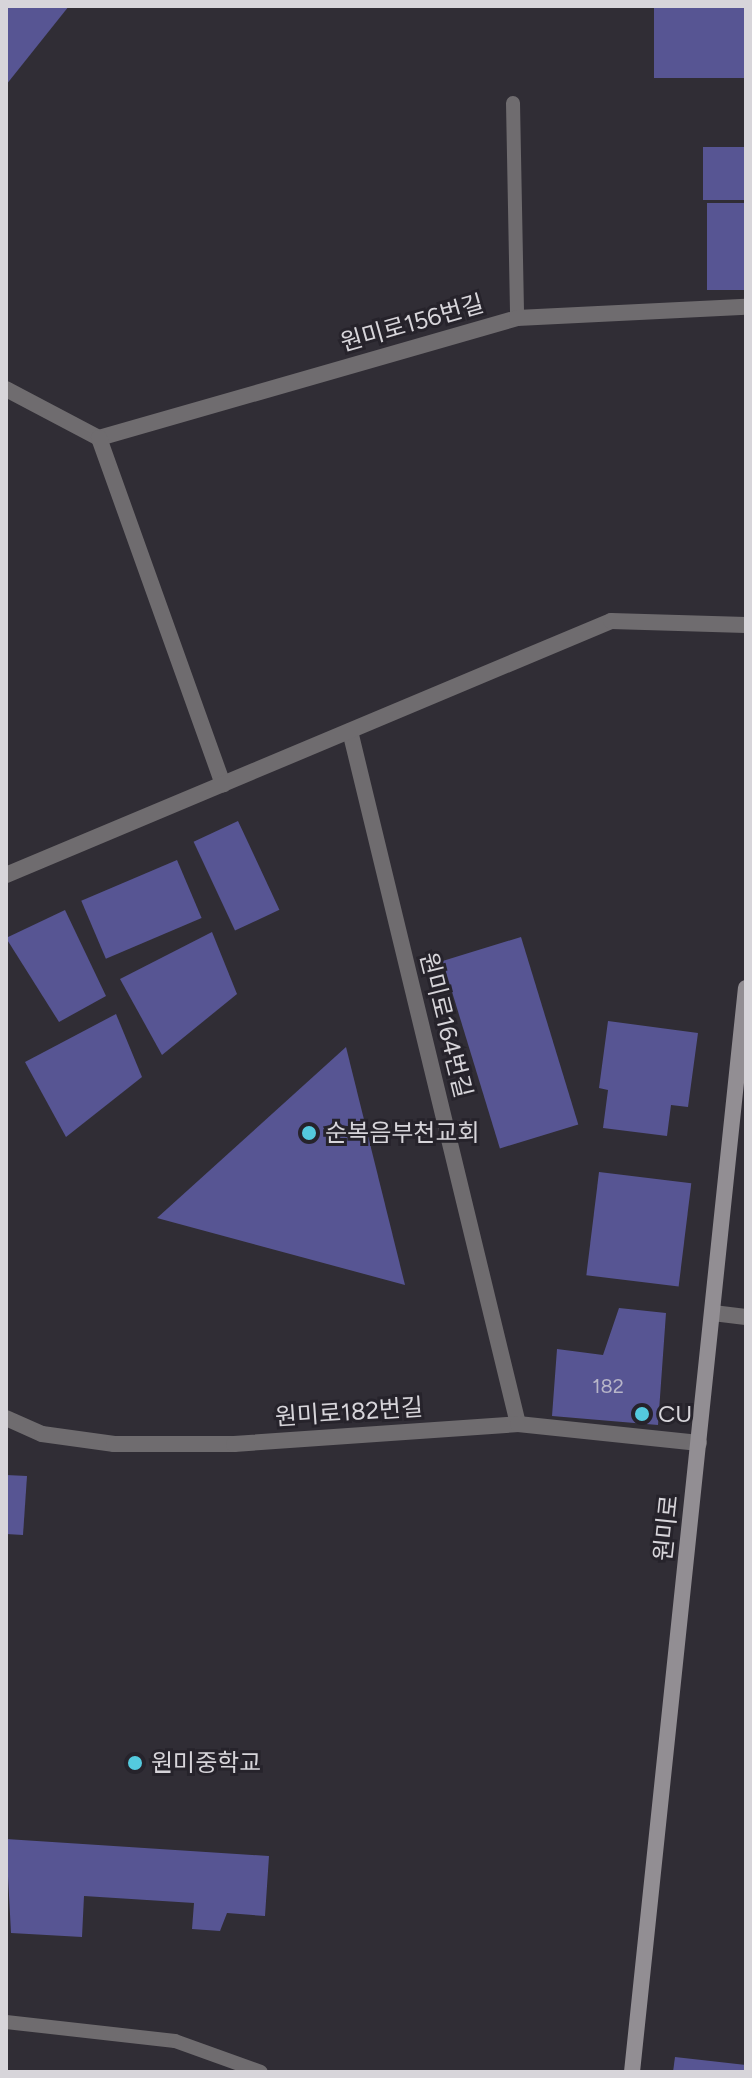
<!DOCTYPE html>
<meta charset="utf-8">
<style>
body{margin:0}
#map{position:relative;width:752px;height:2078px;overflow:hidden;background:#302d35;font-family:Figtree,"Noto Sans KR",sans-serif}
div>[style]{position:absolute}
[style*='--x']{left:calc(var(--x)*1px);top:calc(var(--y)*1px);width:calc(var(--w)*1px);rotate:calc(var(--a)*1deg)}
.building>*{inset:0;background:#575593;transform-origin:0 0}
.lane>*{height:14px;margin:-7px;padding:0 7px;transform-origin:7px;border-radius:7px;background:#6f6c6f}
.street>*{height:16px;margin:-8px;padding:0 8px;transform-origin:8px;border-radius:8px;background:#6f6c6f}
.secondary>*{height:16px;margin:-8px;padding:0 8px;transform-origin:8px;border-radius:8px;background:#928e93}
.dots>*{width:22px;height:22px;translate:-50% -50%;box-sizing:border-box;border:4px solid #26232b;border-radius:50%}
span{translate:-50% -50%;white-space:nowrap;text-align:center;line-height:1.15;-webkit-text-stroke:6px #26232b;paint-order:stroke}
.number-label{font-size:20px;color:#b7b5c8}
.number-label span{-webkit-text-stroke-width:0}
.street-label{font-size:24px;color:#d7d5da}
.poi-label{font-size:24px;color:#d7d5da}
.left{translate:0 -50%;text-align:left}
.frame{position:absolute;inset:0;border:8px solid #d7d5da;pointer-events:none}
</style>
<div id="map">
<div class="building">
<i style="clip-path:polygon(6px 6px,69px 6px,6px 85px)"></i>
<i style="left:654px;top:6px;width:92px;height:72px"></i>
<i style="left:703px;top:147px;width:43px;height:53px"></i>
<i style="left:746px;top:203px;width:87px;height:39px;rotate:90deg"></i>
<i style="left:238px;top:821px;width:98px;height:49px;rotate:65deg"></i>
<i style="left:177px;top:860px;width:63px;height:104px;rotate:67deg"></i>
<i style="clip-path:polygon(65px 910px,106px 996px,59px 1022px,6px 938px)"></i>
<i style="clip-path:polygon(212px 932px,237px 994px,162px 1055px,120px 979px)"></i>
<i style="left:521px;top:937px;width:196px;height:82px;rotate:73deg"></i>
<i style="clip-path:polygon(116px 1014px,142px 1077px,66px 1137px,25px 1062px)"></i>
<i style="clip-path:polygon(608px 1021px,698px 1033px,688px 1107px,671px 1105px,667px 1136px,603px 1128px,608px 1090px,599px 1088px)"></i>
<i style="clip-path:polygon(346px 1047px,405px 1285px,157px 1218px)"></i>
<i style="left:599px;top:1172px;width:93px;height:104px;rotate:7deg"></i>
<i style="clip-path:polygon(619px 1308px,666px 1313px,658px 1425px,552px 1416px,557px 1349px,603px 1355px)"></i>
<i style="clip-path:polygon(6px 1475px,27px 1476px,23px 1535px,6px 1534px)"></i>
<i style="clip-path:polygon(6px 1839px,269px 1856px,265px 1916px,227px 1913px,220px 1931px,192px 1929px,194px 1903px,84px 1896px,82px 1937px,11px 1933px)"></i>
<i style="clip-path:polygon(675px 2057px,746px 2065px,746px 2072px,673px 2072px)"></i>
</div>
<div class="lane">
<i style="--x:513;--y:103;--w:215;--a:88.9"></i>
<i style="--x:6;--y:2022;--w:170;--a:6.4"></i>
<i style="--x:175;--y:2041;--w:91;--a:19.8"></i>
</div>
<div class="street">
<i style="--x:6;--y:389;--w:105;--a:27.8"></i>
<i style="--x:99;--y:438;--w:435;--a:-16"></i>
<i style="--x:517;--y:318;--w:229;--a:-2.8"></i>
<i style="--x:99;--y:438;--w:368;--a:70.3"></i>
<i style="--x:350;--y:731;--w:713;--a:76.37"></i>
<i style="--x:6;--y:875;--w:656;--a:-22.77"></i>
<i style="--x:611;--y:621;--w:135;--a:1.7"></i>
<i style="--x:713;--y:1313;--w:33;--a:7"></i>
<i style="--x:6;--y:1418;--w:39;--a:24"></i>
<i style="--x:42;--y:1434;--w:73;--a:7.9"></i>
<i style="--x:114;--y:1444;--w:120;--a:0"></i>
<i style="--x:234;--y:1444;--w:285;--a:-4"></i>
<i style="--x:518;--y:1424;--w:182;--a:6"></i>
</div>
<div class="secondary">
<i style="--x:632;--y:2072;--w:1090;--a:-84"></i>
</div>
<div class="dots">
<i style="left:309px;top:1133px;background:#54cade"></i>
<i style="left:642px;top:1414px;background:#54cade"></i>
<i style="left:135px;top:1763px;background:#54cade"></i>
</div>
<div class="number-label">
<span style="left:608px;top:1386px">182</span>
</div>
<div class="street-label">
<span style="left:412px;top:323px;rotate:-16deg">원미로156번길</span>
<span style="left:446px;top:1025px;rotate:76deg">원미로164번길</span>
<span style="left:349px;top:1412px;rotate:-4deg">원미로182번길</span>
<span style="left:666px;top:1528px;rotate:-84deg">원미로</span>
</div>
<div class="poi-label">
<span class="left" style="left:325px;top:1133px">순복음부천교회</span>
<span class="left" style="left:658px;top:1414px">CU</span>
<span class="left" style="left:151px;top:1763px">원미중학교</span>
</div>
<div class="frame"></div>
</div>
